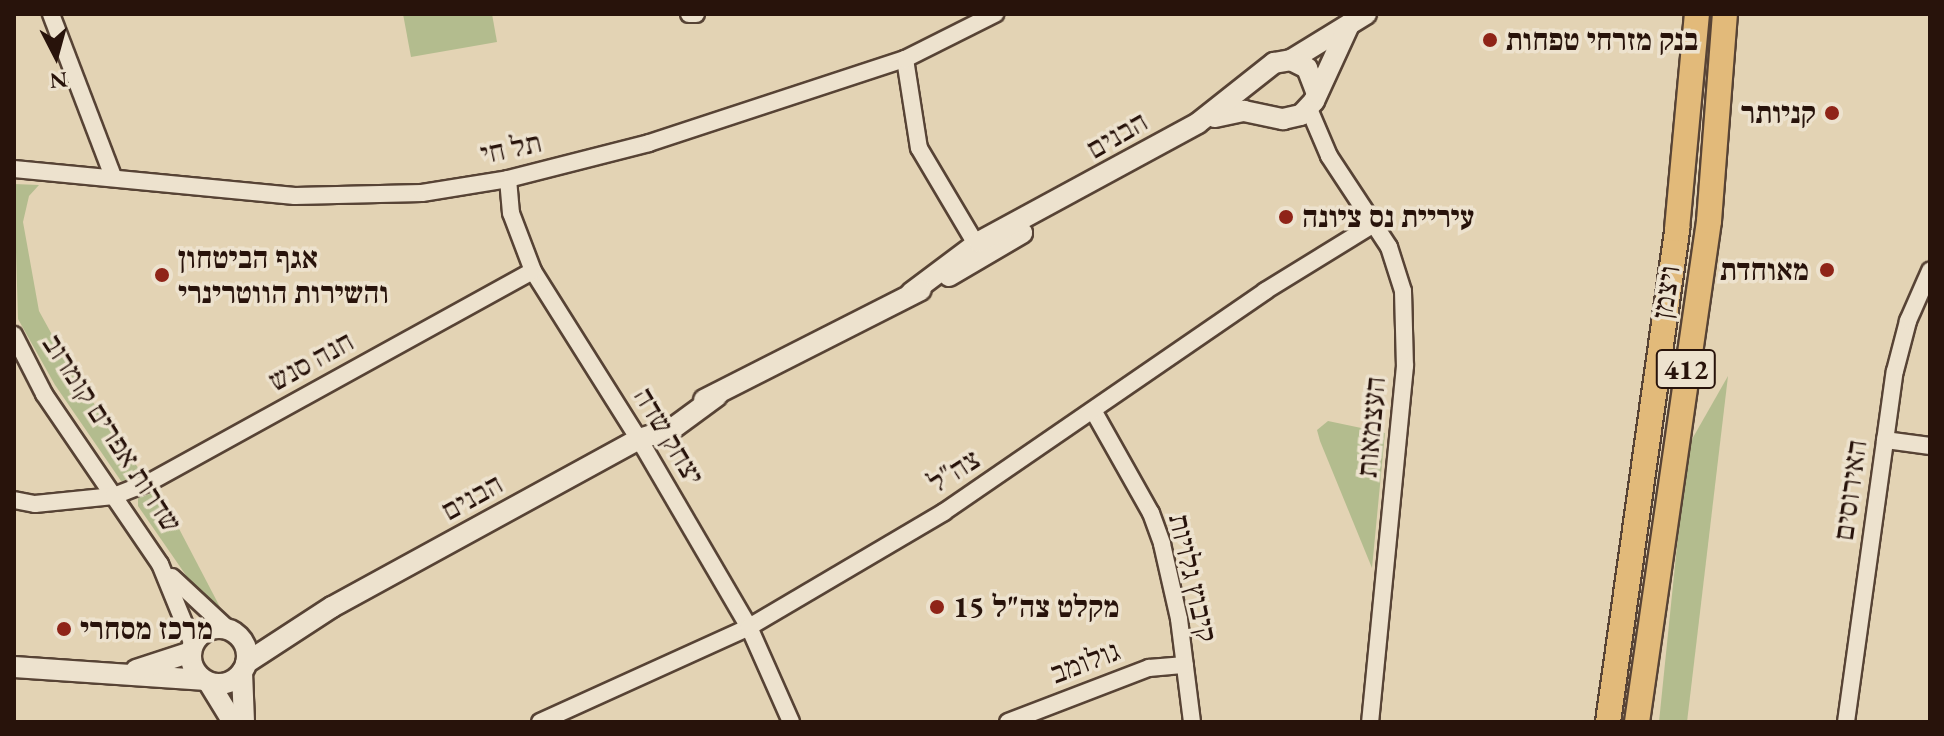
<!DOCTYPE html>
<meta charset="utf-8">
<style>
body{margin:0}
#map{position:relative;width:1944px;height:736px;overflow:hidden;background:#e3d3b4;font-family:"EB Garamond","Frank Ruhl Libre",serif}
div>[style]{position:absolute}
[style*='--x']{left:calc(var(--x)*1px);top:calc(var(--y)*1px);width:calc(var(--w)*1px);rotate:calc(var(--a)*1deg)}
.green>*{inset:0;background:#b3bc8e}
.roads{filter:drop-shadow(2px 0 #574335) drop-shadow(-2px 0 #574335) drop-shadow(0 2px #574335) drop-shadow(0 -2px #574335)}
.minor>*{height:16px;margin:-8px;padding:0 8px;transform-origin:8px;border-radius:8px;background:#ede2ce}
.tertiary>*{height:20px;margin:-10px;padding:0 10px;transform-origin:10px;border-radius:10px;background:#ede2ce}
.tertiary>.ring{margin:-10px;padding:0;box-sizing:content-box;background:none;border:20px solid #ede2ce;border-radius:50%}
.primary>*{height:24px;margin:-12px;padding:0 12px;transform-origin:12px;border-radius:12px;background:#e2ba7a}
.dots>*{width:22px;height:22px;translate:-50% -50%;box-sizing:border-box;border:4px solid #ede2ce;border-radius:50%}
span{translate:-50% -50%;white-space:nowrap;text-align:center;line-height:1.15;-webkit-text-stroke:7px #ede2ce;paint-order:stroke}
.shield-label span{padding:2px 6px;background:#ede2ce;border:2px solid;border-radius:6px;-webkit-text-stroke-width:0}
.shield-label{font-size:28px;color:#28130b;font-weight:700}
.poi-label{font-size:30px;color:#28130b;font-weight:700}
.left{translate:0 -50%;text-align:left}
.right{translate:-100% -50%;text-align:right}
.street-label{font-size:30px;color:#28130b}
.frame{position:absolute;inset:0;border:16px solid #28130b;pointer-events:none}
.north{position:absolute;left:16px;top:16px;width:80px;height:80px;-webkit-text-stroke:6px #ede2ce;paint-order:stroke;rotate:174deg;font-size:22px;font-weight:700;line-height:32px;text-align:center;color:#28130b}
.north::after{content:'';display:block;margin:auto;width:28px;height:36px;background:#28130b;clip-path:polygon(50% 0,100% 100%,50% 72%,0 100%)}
</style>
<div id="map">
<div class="green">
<i style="clip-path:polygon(403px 14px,492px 14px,497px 42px,411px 57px)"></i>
<i style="clip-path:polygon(14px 184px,39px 185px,29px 196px,23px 222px,39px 311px,73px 373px,143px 475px,131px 480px,121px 481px,55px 385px,18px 319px)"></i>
<i style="clip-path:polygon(1728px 376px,1687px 722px,1659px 722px,1687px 448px)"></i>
<i style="clip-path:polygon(1328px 421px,1385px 433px,1372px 568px,1320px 441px,1317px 430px)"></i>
<i style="clip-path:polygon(155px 492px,175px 521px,221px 609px,192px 584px,138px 506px,138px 498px)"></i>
</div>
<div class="roads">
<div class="minor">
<i style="--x:51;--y:14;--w:173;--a:69.1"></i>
<i style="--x:689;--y:14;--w:7;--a:0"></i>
<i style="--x:905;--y:59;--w:90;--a:81.1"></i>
<i style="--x:919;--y:148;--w:112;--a:59.3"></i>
<i style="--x:1309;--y:109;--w:51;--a:66.9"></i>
<i style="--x:1329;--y:156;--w:109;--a:56.6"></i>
<i style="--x:1389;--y:247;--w:46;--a:72.3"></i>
<i style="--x:1403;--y:291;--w:75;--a:88.5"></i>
<i style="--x:1405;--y:366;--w:358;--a:95.6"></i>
<i style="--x:14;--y:169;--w:282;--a:5.5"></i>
<i style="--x:295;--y:196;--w:127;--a:-1.4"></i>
<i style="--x:422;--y:193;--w:87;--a:-9.2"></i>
<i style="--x:508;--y:179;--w:146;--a:-14.3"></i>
<i style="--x:649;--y:143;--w:269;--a:-18.2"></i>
<i style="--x:905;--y:59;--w:101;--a:-26.6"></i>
<i style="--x:508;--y:179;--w:34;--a:85"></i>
<i style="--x:511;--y:213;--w:62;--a:69.2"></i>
<i style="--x:533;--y:271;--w:199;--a:57.8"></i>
<i style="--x:639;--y:439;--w:218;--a:59.7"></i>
<i style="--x:749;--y:627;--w:104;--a:66.1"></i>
<i style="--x:14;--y:335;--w:66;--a:63"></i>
<i style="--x:44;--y:394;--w:206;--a:55.7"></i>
<i style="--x:160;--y:564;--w:87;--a:67.8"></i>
<i style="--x:1094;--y:412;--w:116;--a:60.6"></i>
<i style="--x:1151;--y:513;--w:33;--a:70"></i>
<i style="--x:1162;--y:544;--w:77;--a:77.2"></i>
<i style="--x:1179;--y:619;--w:104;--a:82.8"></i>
<i style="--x:1885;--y:440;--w:45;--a:7.6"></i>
<i style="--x:14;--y:500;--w:21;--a:11"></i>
<i style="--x:35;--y:504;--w:79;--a:-5.8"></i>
<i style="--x:114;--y:496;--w:41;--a:-21.5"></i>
<i style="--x:152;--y:481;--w:435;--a:-28.9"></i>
<i style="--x:172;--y:577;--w:78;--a:42.9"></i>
<i style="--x:540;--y:722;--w:230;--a:-24.4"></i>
<i style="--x:749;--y:627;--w:226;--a:-30.5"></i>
<i style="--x:944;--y:512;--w:390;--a:-34.5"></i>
<i style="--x:1265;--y:291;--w:128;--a:-31.6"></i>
<i style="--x:1008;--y:722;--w:151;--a:-21"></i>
<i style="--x:1149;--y:668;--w:36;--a:-5"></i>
<i style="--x:1846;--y:722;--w:354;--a:-82.1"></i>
<i style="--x:1895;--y:371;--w:52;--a:-75.4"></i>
<i style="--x:1908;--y:321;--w:55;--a:-66.3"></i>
</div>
<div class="tertiary">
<i style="--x:1291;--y:60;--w:88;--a:-31.5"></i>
<i style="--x:1215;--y:117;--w:30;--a:-12"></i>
<i style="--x:1244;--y:111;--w:40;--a:12"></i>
<i style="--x:1283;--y:119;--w:18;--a:-13"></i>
<i style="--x:1301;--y:115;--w:19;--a:-47"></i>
<i style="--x:1314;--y:101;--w:84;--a:-65.3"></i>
<i style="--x:949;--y:276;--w:85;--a:-30.5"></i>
<i style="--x:911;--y:293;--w:85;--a:-36.9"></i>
<i style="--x:979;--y:242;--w:249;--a:-28.5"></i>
<i style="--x:1198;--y:123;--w:97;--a:-38.3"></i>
<i style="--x:1274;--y:63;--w:17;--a:-10"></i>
<i style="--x:1291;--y:60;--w:18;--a:27"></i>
<i style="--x:1307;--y:68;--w:26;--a:69"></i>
<i style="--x:704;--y:400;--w:243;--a:-26.9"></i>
<i class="ring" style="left:191px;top:628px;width:36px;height:36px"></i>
<i style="--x:246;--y:663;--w:103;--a:-33.1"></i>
<i style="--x:332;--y:607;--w:350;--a:-28.7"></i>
<i style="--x:639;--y:439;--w:34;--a:-17"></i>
<i style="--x:672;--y:429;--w:56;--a:-36.3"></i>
<i style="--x:14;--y:667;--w:189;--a:3.9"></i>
<i style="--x:136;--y:670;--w:58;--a:-18.1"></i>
<i style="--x:242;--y:672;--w:50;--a:87.7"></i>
<i style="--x:209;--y:683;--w:46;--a:58.4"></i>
</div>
<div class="primary">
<i style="--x:1608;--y:722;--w:498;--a:-82"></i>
<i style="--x:1677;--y:229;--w:216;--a:-84.7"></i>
<i style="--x:1637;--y:722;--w:506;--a:-81.82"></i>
<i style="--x:1709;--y:221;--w:208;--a:-85.6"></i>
</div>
</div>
<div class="dots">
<i style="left:1490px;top:40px;background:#8f2418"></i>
<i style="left:1832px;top:113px;background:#8f2418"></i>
<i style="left:1286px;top:217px;background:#8f2418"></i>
<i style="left:1827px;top:270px;background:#8f2418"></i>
<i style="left:162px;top:275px;background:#8f2418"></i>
<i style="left:937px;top:607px;background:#8f2418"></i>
<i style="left:64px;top:629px;background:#8f2418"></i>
</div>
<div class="shield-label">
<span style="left:1686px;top:369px">412</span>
</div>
<div class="poi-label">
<span class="left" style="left:1506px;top:40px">בנק מזרחי טפחות</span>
<span class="right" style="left:1816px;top:113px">קניותר</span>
<span class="left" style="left:1302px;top:217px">עיריית נס ציונה</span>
<span class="left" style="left:178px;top:275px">אגף הביטחון<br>והשירות הווטרינרי</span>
<span class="right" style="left:1809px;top:270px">מאוחדת</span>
<span class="left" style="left:953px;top:607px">מקלט צה"ל 15</span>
<span class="left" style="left:80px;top:629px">מרכז מסחרי</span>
</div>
<div class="street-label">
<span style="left:1117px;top:135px;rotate:-30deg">הבנים</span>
<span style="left:511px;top:148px;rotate:-12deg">תל חי</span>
<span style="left:1666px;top:292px;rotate:-81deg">ויצמן</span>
<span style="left:311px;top:361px;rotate:-29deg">חנה סנש</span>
<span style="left:1371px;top:427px;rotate:-85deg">העצמאות</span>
<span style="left:112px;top:433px;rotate:57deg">שדרות אפרים קומרוב</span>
<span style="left:669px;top:436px;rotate:59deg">יצחק שדה</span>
<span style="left:954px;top:471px;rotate:-33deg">צה"ל</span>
<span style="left:1850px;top:490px;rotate:-82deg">האירוסים</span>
<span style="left:472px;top:497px;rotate:-29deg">הבנים</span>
<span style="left:1193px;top:578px;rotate:77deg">קיבוץ גלויות</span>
<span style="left:1085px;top:662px;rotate:-21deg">גולומב</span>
</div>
<div class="frame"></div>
<div class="north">N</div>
</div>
